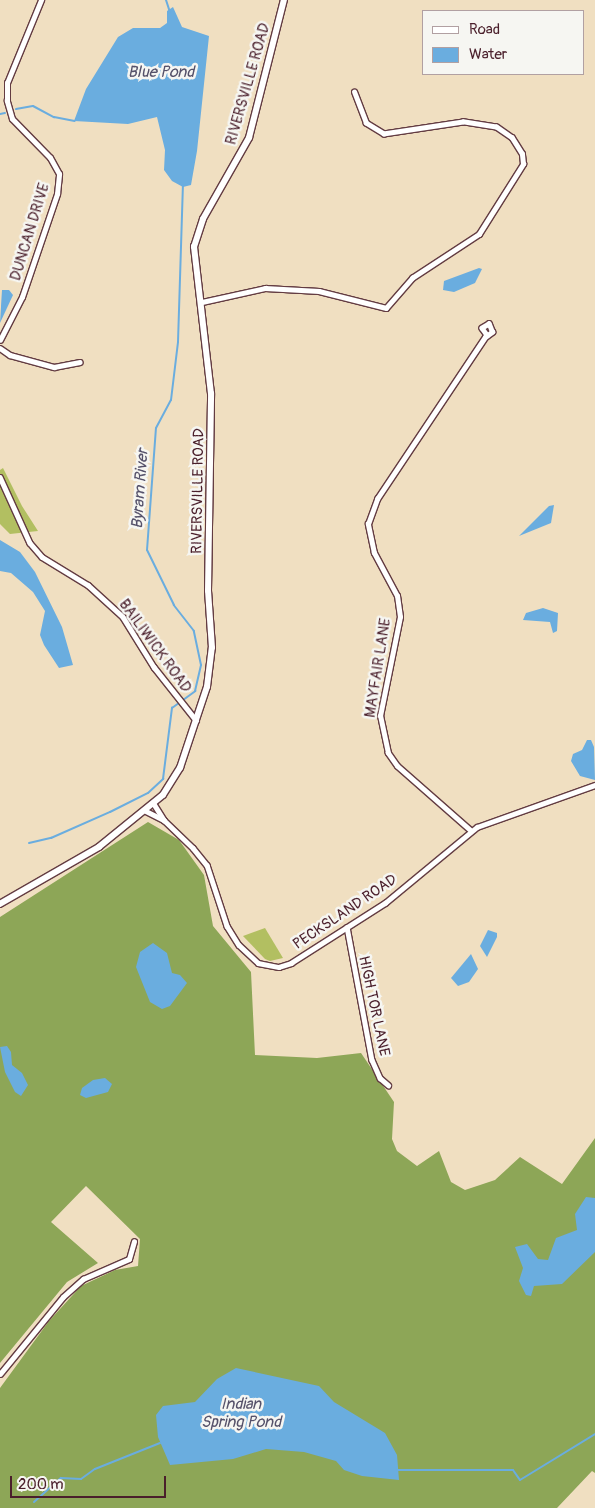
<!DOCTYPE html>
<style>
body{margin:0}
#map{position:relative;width:595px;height:1508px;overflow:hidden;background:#f0dfc1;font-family:Pangolin,sans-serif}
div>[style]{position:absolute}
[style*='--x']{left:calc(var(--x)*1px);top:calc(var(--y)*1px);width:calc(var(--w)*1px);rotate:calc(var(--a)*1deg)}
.green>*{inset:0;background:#b2bf61}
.forest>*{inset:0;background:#8da657}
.water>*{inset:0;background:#6aaddf}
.stream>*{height:2px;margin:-1px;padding:0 1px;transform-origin:1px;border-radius:1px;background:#6aaddf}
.roads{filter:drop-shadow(1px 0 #633c42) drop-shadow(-1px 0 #633c42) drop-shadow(0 1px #633c42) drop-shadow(0 -1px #633c42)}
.minor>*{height:4.5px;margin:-2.25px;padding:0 2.25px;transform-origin:2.25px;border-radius:2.25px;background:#fff}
.tertiary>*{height:5.5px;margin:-2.75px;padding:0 2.75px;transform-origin:2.75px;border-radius:2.75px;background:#fff}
span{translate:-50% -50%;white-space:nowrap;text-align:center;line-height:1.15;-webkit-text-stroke:5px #f6f6f2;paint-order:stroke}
.street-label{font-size:15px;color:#4a1f2b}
.water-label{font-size:16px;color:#55516a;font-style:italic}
.legend{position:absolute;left:422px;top:10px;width:162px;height:65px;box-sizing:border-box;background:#f6f6f2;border:1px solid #b1a0a2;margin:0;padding:6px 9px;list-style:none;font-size:15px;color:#4a1f2b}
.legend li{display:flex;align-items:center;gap:10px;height:25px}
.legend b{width:25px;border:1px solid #b1a0a2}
.scale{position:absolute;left:10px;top:1476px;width:156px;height:22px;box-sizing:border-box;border:2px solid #4a1f2b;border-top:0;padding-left:6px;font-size:15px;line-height:18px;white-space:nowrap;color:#4a1f2b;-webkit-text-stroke:4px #f6f6f2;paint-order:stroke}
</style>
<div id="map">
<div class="green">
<i style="clip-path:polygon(3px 468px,22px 506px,38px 531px,10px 534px,0 524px,0 470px)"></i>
<i style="clip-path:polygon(265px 928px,283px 958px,270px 961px,265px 959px,243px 936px)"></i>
</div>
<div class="forest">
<i style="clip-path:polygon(148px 822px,179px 840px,204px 875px,213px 926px,251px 972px,255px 1055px,317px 1058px,361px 1053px,394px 1102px,392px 1139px,397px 1151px,417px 1166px,439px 1151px,451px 1182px,465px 1190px,495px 1180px,520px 1157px,562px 1184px,595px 1138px,595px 1473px,592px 1471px,557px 1508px,0 1508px,0 1388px,49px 1321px,81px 1286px,115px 1270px,138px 1266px,140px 1239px,86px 1186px,51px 1222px,98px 1263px,67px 1282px,0 1363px,0 917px)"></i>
</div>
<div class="water">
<i style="clip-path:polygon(173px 7px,182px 27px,209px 36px,197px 151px,191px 185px,183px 187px,172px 181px,164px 170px,165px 150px,157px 117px,128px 124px,74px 121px,86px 89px,118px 37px,133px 28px,160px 28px,167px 23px,167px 11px)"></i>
<i style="clip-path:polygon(479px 268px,482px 269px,475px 283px,454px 292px,443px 290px,444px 281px)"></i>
<i style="clip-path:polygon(2px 290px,9px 290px,13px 295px,0 323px)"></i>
<i style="clip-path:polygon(554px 505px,551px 523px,519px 536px,549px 506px)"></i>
<i style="clip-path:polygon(0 540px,20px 552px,35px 572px,62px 627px,73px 665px,59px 668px,44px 645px,40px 635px,45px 611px,33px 592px,11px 573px,0 571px)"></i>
<i style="clip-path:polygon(543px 608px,558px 613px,557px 631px,553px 633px,550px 622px,523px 620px,526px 613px)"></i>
<i style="clip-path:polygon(587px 740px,591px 740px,594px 747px,595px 780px,580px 776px,571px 761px,573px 754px,582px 750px)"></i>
<i style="clip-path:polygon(488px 930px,497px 933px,497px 937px,487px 957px,480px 946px)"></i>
<i style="clip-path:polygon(153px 943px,167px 953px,172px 973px,180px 975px,187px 983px,170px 1006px,162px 1009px,150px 1002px,136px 967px,140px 952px)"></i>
<i style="clip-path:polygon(471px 954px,478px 969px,469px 982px,458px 986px,451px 978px)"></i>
<i style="clip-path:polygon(7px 1046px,11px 1052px,12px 1065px,22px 1073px,28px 1085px,21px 1096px,15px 1092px,5px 1072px,0 1047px)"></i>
<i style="clip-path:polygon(105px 1078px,112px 1084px,108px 1092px,86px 1098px,80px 1095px,82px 1088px,93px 1080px)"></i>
<i style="clip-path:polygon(586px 1197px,595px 1198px,595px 1252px,562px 1284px,534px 1286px,531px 1296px,526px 1295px,519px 1281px,523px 1268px,515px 1247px,527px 1244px,538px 1259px,548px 1260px,556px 1238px,577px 1230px,575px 1214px)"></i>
<i style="clip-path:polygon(236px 1368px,319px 1386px,334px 1402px,385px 1433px,397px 1455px,399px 1480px,362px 1476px,344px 1470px,336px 1461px,304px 1452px,266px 1449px,233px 1459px,170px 1465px,158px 1437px,156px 1415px,163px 1406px,195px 1402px,217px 1379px)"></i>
</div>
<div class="stream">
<i style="--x:166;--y:0;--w:13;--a:72"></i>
<i style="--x:16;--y:109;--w:17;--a:-10"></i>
<i style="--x:33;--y:106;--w:24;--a:28"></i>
<i style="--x:54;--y:117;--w:21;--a:11"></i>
<i style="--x:0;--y:114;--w:5;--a:-11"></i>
<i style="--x:29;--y:843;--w:23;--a:-13"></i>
<i style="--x:51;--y:838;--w:64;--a:-23.8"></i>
<i style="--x:110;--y:812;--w:42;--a:-26.6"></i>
<i style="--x:148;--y:793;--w:21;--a:-43"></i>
<i style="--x:163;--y:779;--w:72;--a:-82.8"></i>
<i style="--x:172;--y:708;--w:29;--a:-36"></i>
<i style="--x:195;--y:691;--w:27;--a:-77"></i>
<i style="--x:201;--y:665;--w:35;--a:-102"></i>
<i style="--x:194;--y:631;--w:33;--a:-128"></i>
<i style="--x:174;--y:605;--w:61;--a:-116.1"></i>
<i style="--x:147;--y:550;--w:122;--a:-85.8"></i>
<i style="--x:156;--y:428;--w:32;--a:-62"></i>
<i style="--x:171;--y:400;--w:58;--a:-83.1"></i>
<i style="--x:178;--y:342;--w:157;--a:-88.2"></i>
<i style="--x:397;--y:1470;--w:116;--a:0"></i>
<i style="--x:513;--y:1470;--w:12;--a:55"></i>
<i style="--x:520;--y:1480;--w:88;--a:-31.5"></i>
<i style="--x:34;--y:1502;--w:36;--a:-42"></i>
<i style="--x:61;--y:1478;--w:20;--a:3"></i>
<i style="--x:81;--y:1479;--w:17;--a:-36"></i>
<i style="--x:95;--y:1469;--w:70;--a:-21.8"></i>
</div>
<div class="roads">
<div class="minor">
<i style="--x:202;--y:302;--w:65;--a:-12.5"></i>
<i style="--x:265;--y:288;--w:54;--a:3.2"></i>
<i style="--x:319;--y:291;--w:69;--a:14.2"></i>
<i style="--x:386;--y:308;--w:40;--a:-49"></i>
<i style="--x:412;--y:278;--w:80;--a:-33.3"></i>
<i style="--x:479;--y:234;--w:83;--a:-57.8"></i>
<i style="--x:523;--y:164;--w:10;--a:-96"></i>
<i style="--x:522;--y:154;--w:19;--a:-122"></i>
<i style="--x:512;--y:138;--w:19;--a:-145"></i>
<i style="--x:496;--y:127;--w:33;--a:-171"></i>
<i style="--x:463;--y:122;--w:80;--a:171.4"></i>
<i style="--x:384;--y:134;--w:21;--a:-149"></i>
<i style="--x:366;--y:123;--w:33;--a:-111"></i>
<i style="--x:0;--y:340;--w:48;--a:-62.9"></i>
<i style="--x:22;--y:297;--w:109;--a:-71.2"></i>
<i style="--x:57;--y:194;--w:20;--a:-84"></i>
<i style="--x:59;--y:174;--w:18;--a:-119"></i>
<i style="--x:50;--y:158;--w:54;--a:-134.3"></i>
<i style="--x:12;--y:119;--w:19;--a:-106"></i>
<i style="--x:7;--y:101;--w:18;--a:-90"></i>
<i style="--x:7;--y:83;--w:90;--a:-67.7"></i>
<i style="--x:0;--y:348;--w:12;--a:35"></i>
<i style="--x:10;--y:355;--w:46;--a:15.3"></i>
<i style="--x:54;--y:367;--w:26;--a:-11"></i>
<i style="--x:0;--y:477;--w:72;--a:65.6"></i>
<i style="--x:30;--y:543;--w:18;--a:49"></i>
<i style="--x:42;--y:557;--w:54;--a:31.3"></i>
<i style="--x:88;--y:585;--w:47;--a:42.4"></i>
<i style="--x:123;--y:617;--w:59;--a:58.2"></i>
<i style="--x:154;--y:667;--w:68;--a:51.6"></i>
<i style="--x:154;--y:804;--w:19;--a:58"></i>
<i style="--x:164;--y:820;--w:40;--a:44"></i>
<i style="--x:193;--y:848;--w:22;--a:51"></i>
<i style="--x:207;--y:865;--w:64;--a:71.8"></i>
<i style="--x:227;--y:926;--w:22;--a:58"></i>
<i style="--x:239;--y:945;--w:26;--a:43"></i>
<i style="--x:258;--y:963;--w:21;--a:11"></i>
<i style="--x:279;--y:967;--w:13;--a:-18"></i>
<i style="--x:291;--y:963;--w:112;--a:-32.6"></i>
<i style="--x:385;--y:903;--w:119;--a:-39.6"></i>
<i style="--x:477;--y:827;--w:125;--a:-19.6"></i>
<i style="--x:146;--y:811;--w:20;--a:27"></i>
<i style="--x:471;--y:831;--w:98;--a:-138.7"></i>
<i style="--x:397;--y:766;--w:16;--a:-125"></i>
<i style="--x:388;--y:753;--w:38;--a:-102"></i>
<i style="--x:380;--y:716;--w:101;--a:-78.6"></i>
<i style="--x:400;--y:617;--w:21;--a:-98"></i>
<i style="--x:397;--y:596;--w:49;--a:-118.1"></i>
<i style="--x:374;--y:553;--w:30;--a:-102"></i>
<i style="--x:368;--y:524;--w:27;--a:-70"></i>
<i style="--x:377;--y:499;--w:195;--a:-56.3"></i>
<i style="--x:485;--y:337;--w:9;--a:-36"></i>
<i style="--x:492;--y:332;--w:9;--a:-111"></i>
<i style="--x:489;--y:324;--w:8;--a:150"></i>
<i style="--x:482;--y:328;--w:9;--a:54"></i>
<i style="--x:347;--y:927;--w:135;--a:79.4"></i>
<i style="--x:372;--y:1060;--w:20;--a:66"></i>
<i style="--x:380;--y:1078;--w:11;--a:41"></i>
<i style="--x:0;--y:1374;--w:99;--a:-50.7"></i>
<i style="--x:63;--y:1297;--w:27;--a:-42"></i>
<i style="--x:83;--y:1279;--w:50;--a:-23.5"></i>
<i style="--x:129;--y:1259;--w:18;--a:-74"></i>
</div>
<div class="tertiary">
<i style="--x:0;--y:904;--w:114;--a:-29.9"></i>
<i style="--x:99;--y:847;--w:82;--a:-39.1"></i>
<i style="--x:163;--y:795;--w:32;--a:-58"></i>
<i style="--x:180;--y:768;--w:85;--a:-71.6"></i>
<i style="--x:207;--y:687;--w:39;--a:-83"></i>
<i style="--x:212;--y:648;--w:57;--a:-94"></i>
<i style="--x:208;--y:591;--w:197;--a:-89.1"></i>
<i style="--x:211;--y:394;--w:148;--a:-96.6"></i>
<i style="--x:194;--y:247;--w:29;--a:-72"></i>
<i style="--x:203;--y:219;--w:93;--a:-60.4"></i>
<i style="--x:249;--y:138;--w:142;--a:-75.8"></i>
</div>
</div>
<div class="street-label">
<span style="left:248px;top:84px;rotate:-74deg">RIVERSVILLE ROAD</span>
<span style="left:30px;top:232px;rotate:-73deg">DUNCAN DRIVE</span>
<span style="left:198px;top:491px;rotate:-89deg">RIVERSVILLE ROAD</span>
<span style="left:155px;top:646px;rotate:54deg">BAILIWICK ROAD</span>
<span style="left:378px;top:668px;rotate:-81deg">MAYFAIR LANE</span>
<span style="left:345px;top:912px;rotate:-34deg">PECKSLAND ROAD</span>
<span style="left:374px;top:1006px;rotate:78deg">HIGH TOR LANE</span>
</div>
<div class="water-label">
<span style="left:161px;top:72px">Blue Pond</span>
<span style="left:140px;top:489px;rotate:-86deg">Byram River</span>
<span style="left:241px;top:1413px">Indian<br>Spring Pond</span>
</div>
<ul class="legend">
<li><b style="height:6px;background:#fff"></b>Road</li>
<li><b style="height:14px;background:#6aaddf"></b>Water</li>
</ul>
<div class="scale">200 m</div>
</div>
